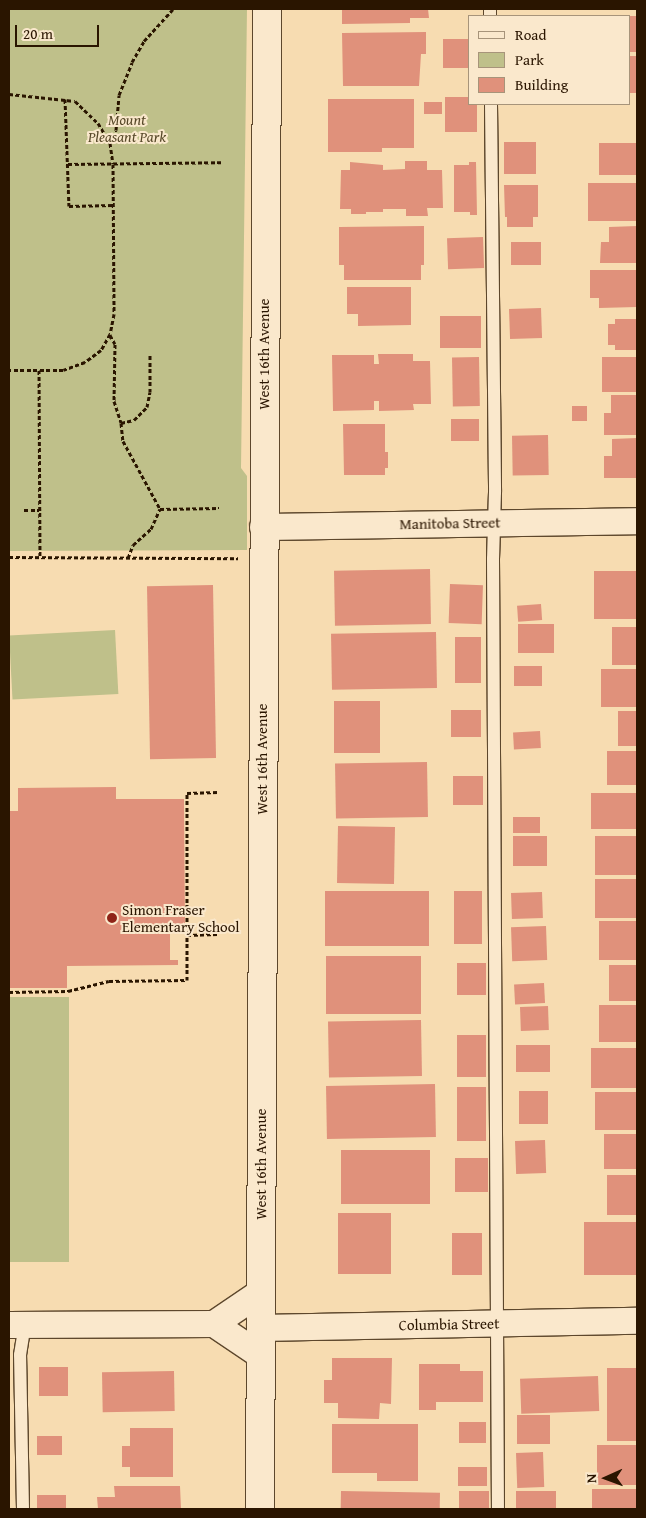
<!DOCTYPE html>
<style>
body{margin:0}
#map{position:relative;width:646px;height:1518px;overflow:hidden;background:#f7dcb1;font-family:"Gentium Book Plus",serif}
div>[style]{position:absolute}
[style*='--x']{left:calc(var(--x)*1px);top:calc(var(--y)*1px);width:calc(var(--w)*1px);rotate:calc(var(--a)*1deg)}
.green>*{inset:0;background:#bfc08a;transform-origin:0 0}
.building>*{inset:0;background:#e0917b;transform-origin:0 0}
.path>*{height:3px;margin-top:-1.5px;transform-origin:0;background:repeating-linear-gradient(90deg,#2a1500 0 4px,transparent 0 6.5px)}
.roads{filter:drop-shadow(1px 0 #5d472c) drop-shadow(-1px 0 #5d472c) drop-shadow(0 1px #5d472c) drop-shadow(0 -1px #5d472c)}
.service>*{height:12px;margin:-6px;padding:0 6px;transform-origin:6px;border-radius:6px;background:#fae8cc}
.minor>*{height:26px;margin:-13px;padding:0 13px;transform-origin:13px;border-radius:13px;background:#fae8cc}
.tertiary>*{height:28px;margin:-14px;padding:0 14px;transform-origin:14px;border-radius:14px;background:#fae8cc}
.dots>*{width:14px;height:14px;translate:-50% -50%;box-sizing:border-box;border:2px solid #fae8cc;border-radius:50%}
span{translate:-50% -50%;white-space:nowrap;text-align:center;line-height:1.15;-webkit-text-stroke:4px #fae8cc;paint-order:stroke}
.park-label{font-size:15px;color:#574829;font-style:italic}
.street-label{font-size:15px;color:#2a1500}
.poi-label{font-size:15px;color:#2a1500}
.left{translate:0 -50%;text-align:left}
.frame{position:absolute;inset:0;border:10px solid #2a1500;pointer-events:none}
.legend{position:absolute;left:468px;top:15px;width:162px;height:90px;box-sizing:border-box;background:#fae8cc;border:1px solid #a7947a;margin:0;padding:6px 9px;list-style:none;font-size:15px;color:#2a1500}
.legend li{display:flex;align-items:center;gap:10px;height:25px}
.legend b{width:25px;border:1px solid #a7947a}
.north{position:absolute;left:581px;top:1453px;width:50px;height:50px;-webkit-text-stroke:4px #fae8cc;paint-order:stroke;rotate:268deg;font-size:14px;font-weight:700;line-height:20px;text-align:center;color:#2a1500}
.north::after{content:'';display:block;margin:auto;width:18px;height:22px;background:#2a1500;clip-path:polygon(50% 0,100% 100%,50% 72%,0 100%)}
.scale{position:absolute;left:15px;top:25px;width:84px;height:22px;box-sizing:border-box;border:2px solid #2a1500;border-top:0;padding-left:6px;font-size:15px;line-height:18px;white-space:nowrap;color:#2a1500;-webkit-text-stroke:4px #fae8cc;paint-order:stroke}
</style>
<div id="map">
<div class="green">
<i style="clip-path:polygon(9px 9px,247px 9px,241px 468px,247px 476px,247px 550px,9px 551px)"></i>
<i style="left:115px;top:630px;width:64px;height:106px;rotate:87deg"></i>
<i style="left:9px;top:997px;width:60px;height:265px"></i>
</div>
<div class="building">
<i style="clip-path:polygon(342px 9px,428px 9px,429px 18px,410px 18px,410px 23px,342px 24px)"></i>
<i style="left:630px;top:16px;width:7px;height:36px"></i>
<i style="clip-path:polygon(426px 32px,426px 54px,421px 54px,419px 86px,343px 86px,342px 33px)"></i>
<i style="left:443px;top:39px;width:27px;height:29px"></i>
<i style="left:630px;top:56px;width:7px;height:37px"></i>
<i style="clip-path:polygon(445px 97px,470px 97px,470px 104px,477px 104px,477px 132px,445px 132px)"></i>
<i style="clip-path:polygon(328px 99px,414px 99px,414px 148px,382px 148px,382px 152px,328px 152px)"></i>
<i style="left:424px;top:102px;width:18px;height:12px"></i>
<i style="left:536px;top:142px;width:32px;height:32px;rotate:90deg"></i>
<i style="left:637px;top:143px;width:32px;height:38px;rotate:90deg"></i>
<i style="clip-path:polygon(405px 161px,427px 161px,427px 170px,442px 170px,443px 208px,427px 208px,428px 216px,406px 216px,406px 209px,383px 209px,383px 212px,366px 212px,366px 214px,351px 214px,351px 209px,340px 209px,341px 170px,350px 170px,350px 162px,383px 165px,383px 170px,405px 169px)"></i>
<i style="clip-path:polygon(469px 162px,476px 162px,477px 215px,470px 215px,470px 212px,454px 212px,454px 165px,469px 165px)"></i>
<i style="left:637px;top:183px;width:38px;height:49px;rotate:90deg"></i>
<i style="clip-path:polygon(504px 185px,538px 185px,538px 217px,533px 217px,533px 227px,507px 227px,507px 217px,505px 217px)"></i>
<i style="clip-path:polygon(424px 226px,424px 265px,421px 265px,421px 280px,344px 280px,344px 265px,339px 265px,339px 227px)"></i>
<i style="clip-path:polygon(637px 226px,637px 263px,600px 263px,601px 242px,609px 242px,609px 227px)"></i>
<i style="left:483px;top:237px;width:31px;height:36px;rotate:88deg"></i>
<i style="left:511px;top:242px;width:30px;height:23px"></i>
<i style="clip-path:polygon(590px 270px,637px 270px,637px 307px,599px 308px,599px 298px,590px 298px)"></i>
<i style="clip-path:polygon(347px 287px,411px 287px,411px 325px,358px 326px,358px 314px,347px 314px)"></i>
<i style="left:541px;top:308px;width:30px;height:32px;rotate:88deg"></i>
<i style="left:481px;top:316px;width:32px;height:41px;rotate:90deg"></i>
<i style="clip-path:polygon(615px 319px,637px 319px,637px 350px,615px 350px,615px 345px,608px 345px,608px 324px,615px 324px)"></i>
<i style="clip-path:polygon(378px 354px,413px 354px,413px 361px,430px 361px,431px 404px,413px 404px,414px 410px,379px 411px,379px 401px,374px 401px,374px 410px,333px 411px,332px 355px,374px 355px,374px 364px,379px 364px)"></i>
<i style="left:479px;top:357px;width:49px;height:27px;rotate:89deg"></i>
<i style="left:602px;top:357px;width:35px;height:35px"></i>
<i style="clip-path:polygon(611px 395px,637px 395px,637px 435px,604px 435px,604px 413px,611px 413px)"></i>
<i style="left:572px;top:406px;width:15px;height:15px"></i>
<i style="left:451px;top:419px;width:28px;height:22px"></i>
<i style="clip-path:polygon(343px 424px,385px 424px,385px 452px,388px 452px,388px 468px,385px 468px,385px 475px,344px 475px)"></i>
<i style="left:548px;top:435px;width:40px;height:36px;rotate:89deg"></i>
<i style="clip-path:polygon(637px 438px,637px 478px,604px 478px,604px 456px,612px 456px,612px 439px)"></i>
<i style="left:430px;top:569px;width:55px;height:96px;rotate:89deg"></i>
<i style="left:594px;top:571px;width:43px;height:48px"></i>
<i style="left:450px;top:584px;width:33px;height:39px;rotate:2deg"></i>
<i style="left:213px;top:585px;width:173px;height:66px;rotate:89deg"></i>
<i style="left:541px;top:604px;width:16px;height:24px;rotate:86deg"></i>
<i style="left:518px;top:624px;width:36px;height:29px"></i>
<i style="left:612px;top:627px;width:25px;height:38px"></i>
<i style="left:436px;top:632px;width:56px;height:105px;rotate:89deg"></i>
<i style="left:455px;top:637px;width:26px;height:46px"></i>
<i style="left:514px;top:666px;width:28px;height:20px"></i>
<i style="left:601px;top:669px;width:36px;height:38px"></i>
<i style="left:334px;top:701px;width:46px;height:52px"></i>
<i style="left:451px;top:710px;width:30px;height:27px"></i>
<i style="left:637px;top:711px;width:35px;height:19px;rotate:90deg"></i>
<i style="left:540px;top:731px;width:17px;height:27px;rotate:87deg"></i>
<i style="left:637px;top:751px;width:34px;height:30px;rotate:90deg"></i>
<i style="left:427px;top:762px;width:55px;height:92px;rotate:89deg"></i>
<i style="left:453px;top:776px;width:30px;height:29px"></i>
<i style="clip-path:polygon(116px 787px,116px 799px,184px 799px,185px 930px,170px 930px,170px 960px,178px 960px,178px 965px,67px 966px,67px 988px,9px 988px,9px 811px,18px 811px,18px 788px)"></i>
<i style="left:591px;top:793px;width:46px;height:36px"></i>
<i style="left:540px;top:817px;width:16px;height:27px;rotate:90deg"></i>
<i style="left:338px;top:826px;width:57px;height:57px;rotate:1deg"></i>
<i style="left:547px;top:836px;width:30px;height:34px;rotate:90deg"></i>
<i style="left:595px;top:836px;width:42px;height:39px"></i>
<i style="left:595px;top:879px;width:42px;height:39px"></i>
<i style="left:325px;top:891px;width:104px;height:55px"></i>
<i style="left:454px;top:891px;width:28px;height:53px"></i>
<i style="left:542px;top:892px;width:26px;height:31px;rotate:88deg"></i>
<i style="left:637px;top:921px;width:39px;height:38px;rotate:90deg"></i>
<i style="left:546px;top:926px;width:34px;height:35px;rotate:88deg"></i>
<i style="left:326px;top:956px;width:95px;height:58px"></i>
<i style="left:457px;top:963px;width:29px;height:32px"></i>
<i style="left:637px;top:965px;width:36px;height:28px;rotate:90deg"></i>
<i style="left:544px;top:983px;width:20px;height:30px;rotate:87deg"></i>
<i style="left:637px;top:1005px;width:37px;height:38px;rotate:90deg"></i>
<i style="left:548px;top:1006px;width:24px;height:28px;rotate:88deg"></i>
<i style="left:421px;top:1020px;width:56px;height:93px;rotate:89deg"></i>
<i style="left:457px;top:1035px;width:29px;height:42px"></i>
<i style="left:550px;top:1045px;width:27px;height:34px;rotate:90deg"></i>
<i style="left:637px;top:1048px;width:40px;height:46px;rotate:90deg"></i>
<i style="left:435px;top:1084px;width:53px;height:109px;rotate:89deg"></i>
<i style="left:457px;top:1087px;width:29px;height:54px"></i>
<i style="left:548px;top:1091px;width:33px;height:29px;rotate:90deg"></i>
<i style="left:637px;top:1092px;width:38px;height:42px;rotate:90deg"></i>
<i style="left:637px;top:1134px;width:35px;height:33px;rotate:90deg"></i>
<i style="left:545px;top:1140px;width:33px;height:30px;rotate:88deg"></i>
<i style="left:341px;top:1150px;width:89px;height:54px"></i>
<i style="left:455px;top:1158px;width:33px;height:34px"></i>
<i style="left:607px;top:1175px;width:30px;height:40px"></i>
<i style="left:338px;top:1213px;width:53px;height:61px"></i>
<i style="left:584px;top:1222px;width:53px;height:53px"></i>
<i style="left:452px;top:1233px;width:30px;height:42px"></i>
<i style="clip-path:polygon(332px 1358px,392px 1358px,391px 1404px,380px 1403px,379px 1419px,338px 1418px,338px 1403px,324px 1403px,324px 1380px,332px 1380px)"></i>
<i style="clip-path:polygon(419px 1364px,460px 1364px,460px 1371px,483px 1371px,483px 1402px,436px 1402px,436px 1410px,419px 1410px)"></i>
<i style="left:39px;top:1367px;width:29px;height:29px"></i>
<i style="left:637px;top:1368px;width:73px;height:30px;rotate:90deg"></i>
<i style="left:174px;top:1371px;width:40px;height:72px;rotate:89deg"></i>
<i style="left:598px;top:1376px;width:35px;height:78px;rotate:88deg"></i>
<i style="left:517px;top:1415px;width:33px;height:29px"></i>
<i style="left:459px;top:1422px;width:27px;height:21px"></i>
<i style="clip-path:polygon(332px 1424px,418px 1424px,418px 1481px,377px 1481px,377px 1473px,332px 1473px)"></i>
<i style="clip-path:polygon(130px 1428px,173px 1428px,173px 1477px,130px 1477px,130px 1467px,122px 1467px,122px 1446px,130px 1446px)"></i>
<i style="left:37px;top:1436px;width:25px;height:19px"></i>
<i style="left:637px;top:1445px;width:40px;height:40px;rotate:90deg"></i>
<i style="left:543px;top:1452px;width:35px;height:27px;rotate:88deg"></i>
<i style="left:458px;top:1467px;width:29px;height:19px"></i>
<i style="clip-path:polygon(114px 1486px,180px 1486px,181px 1509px,98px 1509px,97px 1497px,115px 1497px)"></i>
<i style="left:637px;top:1489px;width:20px;height:45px;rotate:90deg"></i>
<i style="left:341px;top:1491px;width:99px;height:18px;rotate:1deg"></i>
<i style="left:459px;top:1491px;width:30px;height:18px"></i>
<i style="left:516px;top:1491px;width:40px;height:18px"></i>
<i style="left:66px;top:1495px;width:14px;height:29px;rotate:90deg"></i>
</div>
<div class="path">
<i style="--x:9;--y:94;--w:66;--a:6.1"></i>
<i style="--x:75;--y:101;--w:32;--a:44"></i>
<i style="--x:98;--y:123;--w:23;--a:59"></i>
<i style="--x:110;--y:143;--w:21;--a:82"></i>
<i style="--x:113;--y:164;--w:150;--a:89.6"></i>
<i style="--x:114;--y:314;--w:20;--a:101"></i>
<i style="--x:110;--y:334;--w:18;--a:119"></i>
<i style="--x:101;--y:350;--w:20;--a:143"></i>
<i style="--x:85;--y:362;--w:23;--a:160"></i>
<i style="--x:63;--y:370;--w:54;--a:180"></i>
<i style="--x:65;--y:99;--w:107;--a:87.9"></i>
<i style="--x:69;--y:206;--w:44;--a:-1.3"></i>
<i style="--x:110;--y:143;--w:14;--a:-65"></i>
<i style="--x:116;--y:130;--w:35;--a:-85"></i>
<i style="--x:119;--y:95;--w:35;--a:-68"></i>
<i style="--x:132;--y:62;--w:24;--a:-60"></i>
<i style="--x:144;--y:41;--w:43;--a:-47.8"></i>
<i style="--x:68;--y:164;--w:153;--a:-0.7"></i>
<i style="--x:110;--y:335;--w:10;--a:61"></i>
<i style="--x:115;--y:344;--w:57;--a:91"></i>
<i style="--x:114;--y:401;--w:23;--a:72"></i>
<i style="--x:121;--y:423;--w:18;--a:84"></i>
<i style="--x:123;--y:441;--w:77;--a:61.4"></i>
<i style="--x:160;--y:509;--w:59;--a:-1"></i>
<i style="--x:39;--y:370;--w:187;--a:89.7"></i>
<i style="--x:121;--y:423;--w:13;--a:-13"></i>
<i style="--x:134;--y:420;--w:18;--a:-45"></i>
<i style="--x:147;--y:407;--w:15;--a:-79"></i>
<i style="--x:150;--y:392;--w:37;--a:-90"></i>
<i style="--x:24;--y:510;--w:15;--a:0"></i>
<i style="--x:9;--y:557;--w:229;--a:0.3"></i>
<i style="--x:128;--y:558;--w:14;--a:-69"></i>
<i style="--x:133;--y:545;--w:24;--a:-42"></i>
<i style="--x:151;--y:529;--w:22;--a:-66"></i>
<i style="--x:187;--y:935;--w:31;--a:-2"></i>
<i style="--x:9;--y:992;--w:59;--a:-1"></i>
<i style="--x:68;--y:991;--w:42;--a:-13.7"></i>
<i style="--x:109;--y:981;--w:78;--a:-0.7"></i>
<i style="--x:187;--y:980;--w:187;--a:-90"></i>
<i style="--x:187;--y:793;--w:31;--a:-2"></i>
</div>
<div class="roads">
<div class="service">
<i style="--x:490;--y:9;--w:7;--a:90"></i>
<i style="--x:491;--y:104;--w:388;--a:89.4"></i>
<i style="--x:495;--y:492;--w:67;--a:91.7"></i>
<i style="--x:493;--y:559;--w:950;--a:89.7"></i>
<i style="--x:23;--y:1509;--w:154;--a:-91.1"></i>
<i style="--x:20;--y:1355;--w:31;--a:-81"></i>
</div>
<div class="minor">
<i style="--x:263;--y:527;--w:374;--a:-0.9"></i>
<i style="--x:214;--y:1324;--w:57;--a:-34.2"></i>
<i style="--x:9;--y:1325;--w:205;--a:-0.3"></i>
<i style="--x:214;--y:1324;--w:55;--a:34"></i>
<i style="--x:260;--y:1328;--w:377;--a:-1.1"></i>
</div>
<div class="tertiary">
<i style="--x:260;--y:1509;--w:1500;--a:-89.73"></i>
</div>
</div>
<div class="dots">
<i style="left:112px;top:918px;background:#8f2418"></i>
</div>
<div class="park-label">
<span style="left:127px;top:128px">Mount<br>Pleasant Park</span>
</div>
<div class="street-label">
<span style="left:264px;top:354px;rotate:-90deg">West 16th Avenue</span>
<span style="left:450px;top:523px;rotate:-1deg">Manitoba Street</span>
<span style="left:262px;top:759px;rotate:-90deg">West 16th Avenue</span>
<span style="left:261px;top:1164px;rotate:-90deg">West 16th Avenue</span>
<span style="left:449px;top:1324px;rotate:-1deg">Columbia Street</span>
</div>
<div class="poi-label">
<span class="left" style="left:122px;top:918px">Simon Fraser<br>Elementary School</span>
</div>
<div class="frame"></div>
<ul class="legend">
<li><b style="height:6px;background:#fae8cc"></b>Road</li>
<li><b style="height:14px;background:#bfc08a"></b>Park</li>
<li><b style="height:14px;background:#e0917b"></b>Building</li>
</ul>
<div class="north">N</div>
<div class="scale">20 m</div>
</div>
